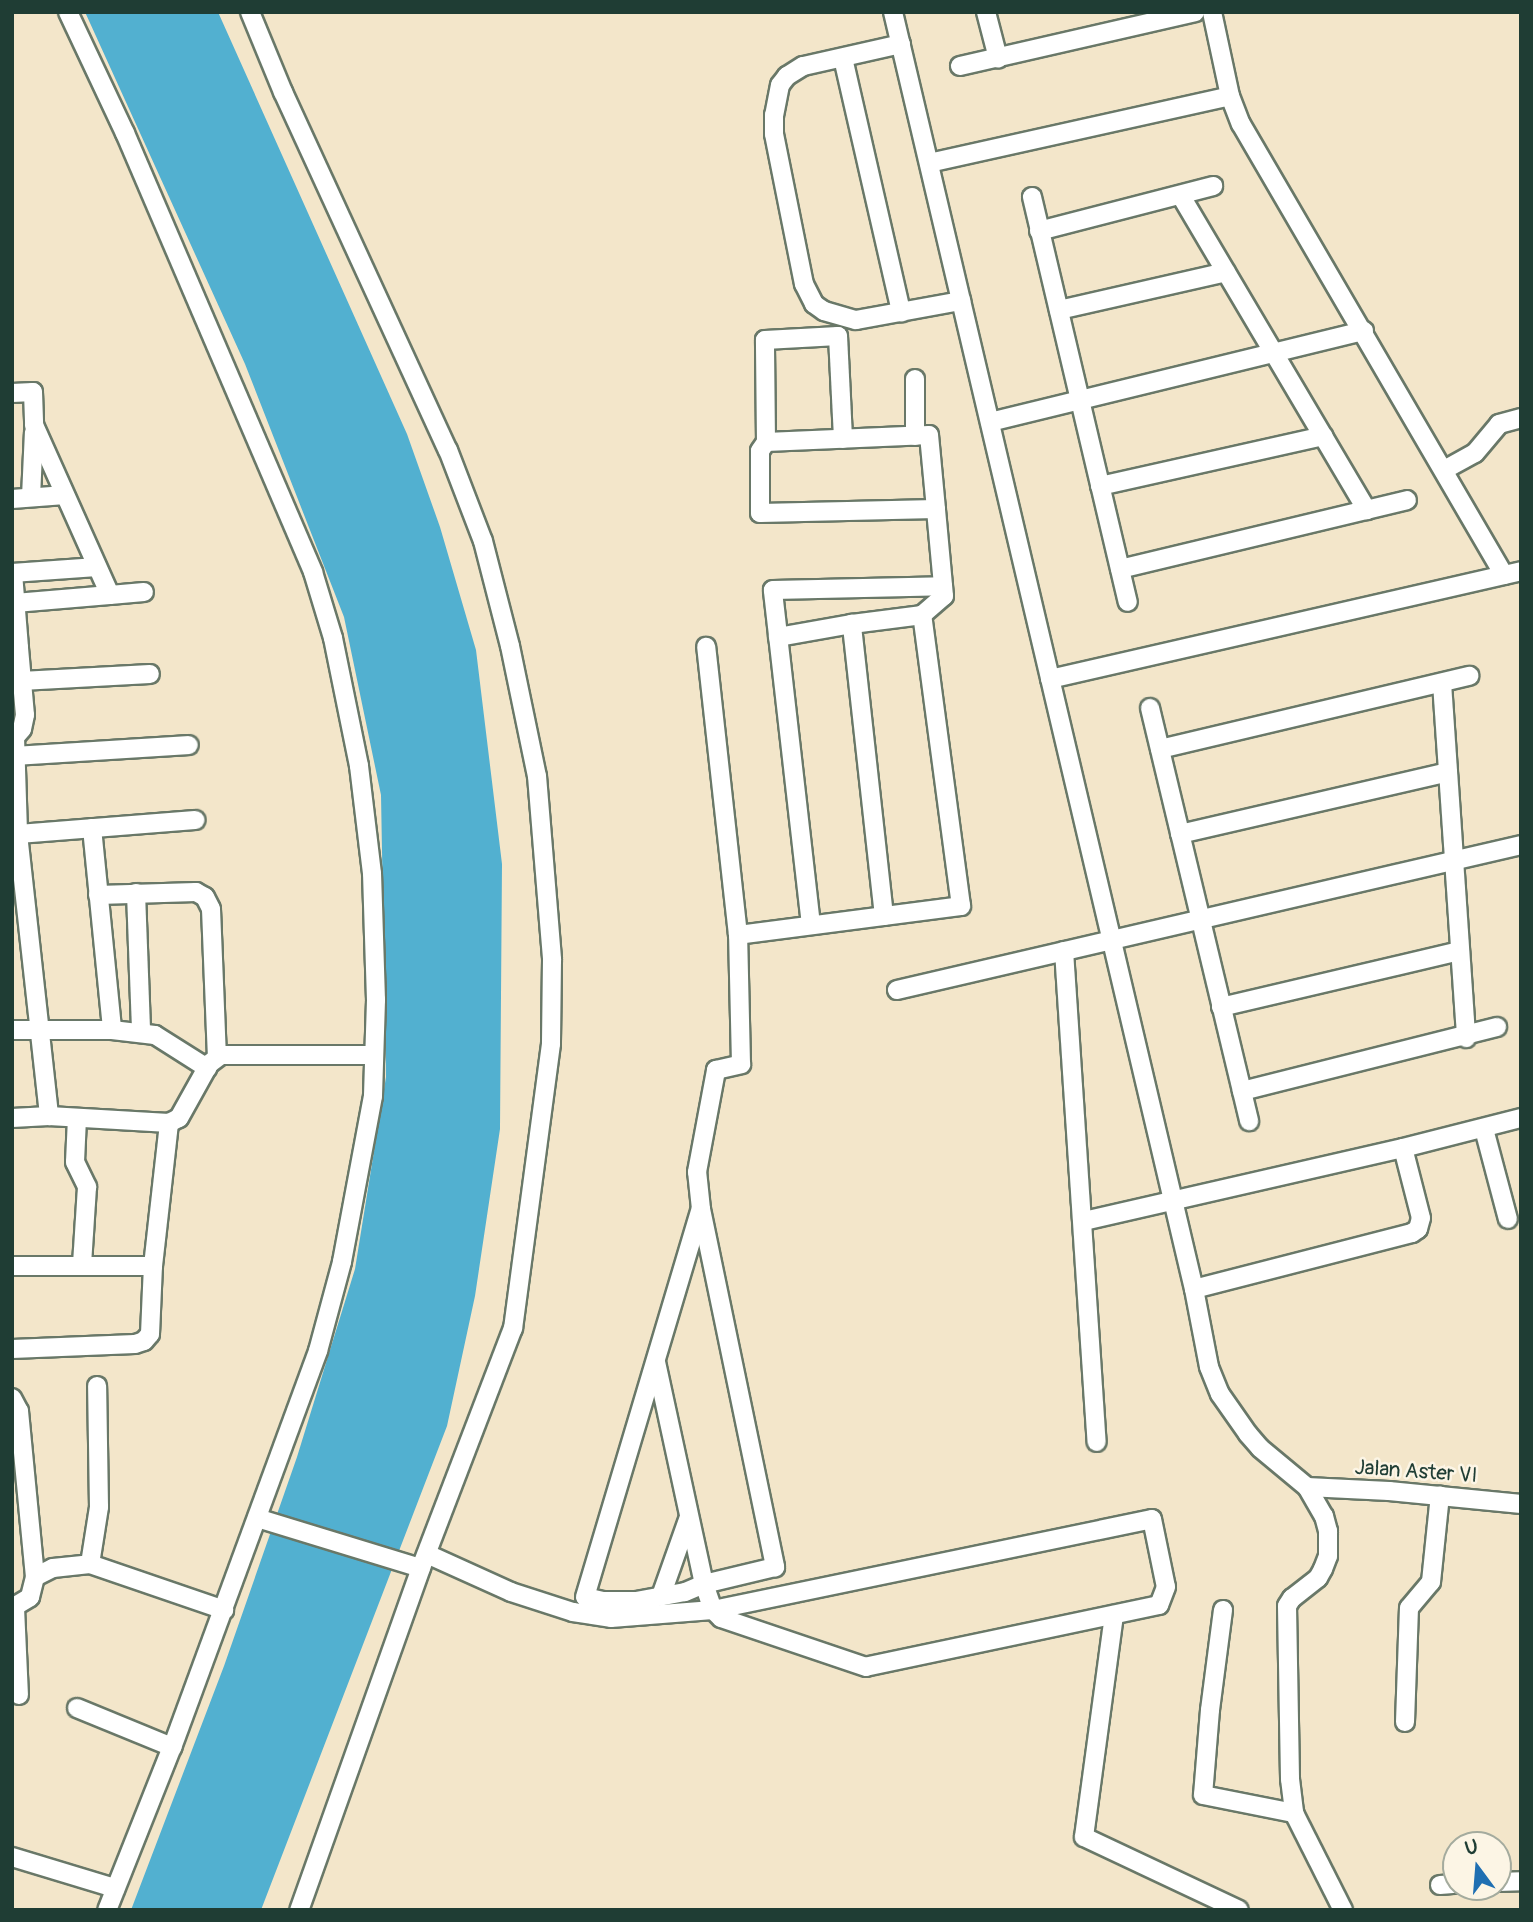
<!DOCTYPE html>
<style>
body{margin:0}
#map{position:relative;width:1533px;height:1922px;overflow:hidden;background:#f3e6ca;font-family:Pangolin,sans-serif}
div>[style]{position:absolute}
[style*='--x']{left:calc(var(--x)*1px);top:calc(var(--y)*1px);width:calc(var(--w)*1px);rotate:calc(var(--a)*1deg)}
.water>*{inset:0;background:#52b0d0}
.roads{filter:drop-shadow(2px 0 #697868) drop-shadow(-2px 0 #697868) drop-shadow(0 2px #697868) drop-shadow(0 -2px #697868)}
.minor>*{height:18px;margin:-9px;padding:0 9px;transform-origin:9px;border-radius:9px;background:#fff}
span{translate:-50% -50%;white-space:nowrap;text-align:center;line-height:1.15;-webkit-text-stroke:5px #fcf5e5;paint-order:stroke}
.street-label{font-size:21px;color:#1f3d34}
.frame{position:absolute;inset:0;border:14px solid #1f3d34;pointer-events:none}
.north{position:absolute;left:1442px;top:1831px;width:70px;height:70px;box-sizing:border-box;background:#fcf5e5;border:2px solid #a4ab9e;border-radius:50%;rotate:344deg;font-size:19px;font-weight:700;line-height:28px;text-align:center;color:#1f3d34}
.north::after{content:'';display:block;margin:auto;width:24px;height:32px;background:#1f6fb2;clip-path:polygon(50% 0,100% 100%,50% 72%,0 100%)}
</style>
<div id="map">
<div class="water">
<i style="clip-path:polygon(85px 12px,218px 12px,407px 434px,440px 527px,476px 650px,502px 864px,500px 1129px,475px 1296px,447px 1426px,261px 1910px,131px 1910px,224px 1666px,297px 1457px,355px 1269px,386px 1077px,381px 795px,344px 617px,245px 364px)"></i>
</div>
<div class="roads">
<div class="minor">
<i style="--x:68;--y:12;--w:134;--a:64.8"></i>
<i style="--x:125;--y:133;--w:478;--a:66.8"></i>
<i style="--x:313;--y:572;--w:69;--a:73.1"></i>
<i style="--x:333;--y:638;--w:131;--a:78.5"></i>
<i style="--x:359;--y:766;--w:108;--a:83.1"></i>
<i style="--x:372;--y:873;--w:127;--a:88.2"></i>
<i style="--x:376;--y:1000;--w:96;--a:91.8"></i>
<i style="--x:373;--y:1096;--w:169;--a:100.6"></i>
<i style="--x:342;--y:1262;--w:92;--a:105.1"></i>
<i style="--x:318;--y:1351;--w:422;--a:110.2"></i>
<i style="--x:172;--y:1747;--w:175;--a:111.7"></i>
<i style="--x:250;--y:12;--w:87;--a:67.6"></i>
<i style="--x:283;--y:92;--w:394;--a:65.3"></i>
<i style="--x:448;--y:450;--w:97;--a:69"></i>
<i style="--x:483;--y:541;--w:108;--a:75.6"></i>
<i style="--x:510;--y:646;--w:133;--a:78.3"></i>
<i style="--x:537;--y:776;--w:185;--a:85.3"></i>
<i style="--x:552;--y:960;--w:84;--a:90.7"></i>
<i style="--x:551;--y:1044;--w:287;--a:97.6"></i>
<i style="--x:513;--y:1328;--w:257;--a:111"></i>
<i style="--x:421;--y:1568;--w:363;--a:109.6"></i>
<i style="--x:893;--y:12;--w:1312;--a:76.74"></i>
<i style="--x:1194;--y:1289;--w:79;--a:79.1"></i>
<i style="--x:1209;--y:1367;--w:29;--a:68"></i>
<i style="--x:1220;--y:1394;--w:49;--a:55"></i>
<i style="--x:1248;--y:1434;--w:18;--a:49"></i>
<i style="--x:1260;--y:1448;--w:61;--a:39.7"></i>
<i style="--x:1307;--y:1487;--w:34;--a:60"></i>
<i style="--x:1324;--y:1516;--w:16;--a:75"></i>
<i style="--x:1328;--y:1531;--w:25;--a:90"></i>
<i style="--x:1328;--y:1556;--w:14;--a:111"></i>
<i style="--x:1323;--y:1569;--w:10;--a:119"></i>
<i style="--x:1318;--y:1578;--w:33;--a:142"></i>
<i style="--x:1292;--y:1598;--w:9;--a:122"></i>
<i style="--x:1287;--y:1606;--w:173;--a:89"></i>
<i style="--x:1290;--y:1779;--w:34;--a:83"></i>
<i style="--x:1294;--y:1813;--w:109;--a:63.2"></i>
<i style="--x:986;--y:12;--w:48;--a:75.4"></i>
<i style="--x:1212;--y:12;--w:86;--a:77.9"></i>
<i style="--x:1230;--y:96;--w:30;--a:69"></i>
<i style="--x:1241;--y:124;--w:522;--a:59.75"></i>
<i style="--x:901;--y:44;--w:100;--a:167.3"></i>
<i style="--x:803;--y:66;--w:19;--a:148"></i>
<i style="--x:787;--y:76;--w:11;--a:128"></i>
<i style="--x:780;--y:85;--w:31;--a:101"></i>
<i style="--x:774;--y:115;--w:19;--a:90"></i>
<i style="--x:774;--y:134;--w:153;--a:78.7"></i>
<i style="--x:804;--y:284;--w:22;--a:63"></i>
<i style="--x:814;--y:304;--w:12;--a:35"></i>
<i style="--x:824;--y:311;--w:33;--a:16"></i>
<i style="--x:856;--y:320;--w:107;--a:-10.3"></i>
<i style="--x:843;--y:58;--w:261;--a:77.1"></i>
<i style="--x:960;--y:66;--w:241;--a:-12.9"></i>
<i style="--x:929;--y:163;--w:308;--a:-12.5"></i>
<i style="--x:1181;--y:196;--w:365;--a:59.4"></i>
<i style="--x:1032;--y:197;--w:416;--a:76.7"></i>
<i style="--x:1039;--y:231;--w:180;--a:-14.5"></i>
<i style="--x:1059;--y:310;--w:171;--a:-12.8"></i>
<i style="--x:915;--y:379;--w:57;--a:90"></i>
<i style="--x:12;--y:393;--w:21;--a:-3"></i>
<i style="--x:33;--y:392;--w:33;--a:88"></i>
<i style="--x:34;--y:425;--w:186;--a:65.9"></i>
<i style="--x:110;--y:595;--w:34;--a:-5"></i>
<i style="--x:990;--y:422;--w:385;--a:-13.7"></i>
<i style="--x:766;--y:442;--w:102;--a:-90.6"></i>
<i style="--x:765;--y:340;--w:73;--a:-3.1"></i>
<i style="--x:838;--y:336;--w:103;--a:87.2"></i>
<i style="--x:1444;--y:470;--w:35;--a:-29"></i>
<i style="--x:1475;--y:453;--w:38;--a:-50"></i>
<i style="--x:1499;--y:424;--w:23;--a:-15"></i>
<i style="--x:1100;--y:486;--w:229;--a:-12.6"></i>
<i style="--x:31;--y:497;--w:65;--a:-87.4"></i>
<i style="--x:12;--y:499;--w:53;--a:-4.3"></i>
<i style="--x:1120;--y:569;--w:295;--a:-13.5"></i>
<i style="--x:12;--y:573;--w:85;--a:-4"></i>
<i style="--x:13;--y:573;--w:75;--a:85.4"></i>
<i style="--x:15;--y:603;--w:95;--a:-4.8"></i>
<i style="--x:778;--y:637;--w:75;--a:-10"></i>
<i style="--x:12;--y:649;--w:7;--a:-8"></i>
<i style="--x:19;--y:648;--w:67;--a:84.9"></i>
<i style="--x:25;--y:715;--w:14;--a:102"></i>
<i style="--x:22;--y:729;--w:11;--a:131"></i>
<i style="--x:15;--y:737;--w:97;--a:88.2"></i>
<i style="--x:18;--y:834;--w:284;--a:83.7"></i>
<i style="--x:1050;--y:679;--w:483;--a:-12.9"></i>
<i style="--x:21;--y:681;--w:129;--a:-3.1"></i>
<i style="--x:1442;--y:683;--w:356;--a:86.1"></i>
<i style="--x:1150;--y:708;--w:425;--a:76.5"></i>
<i style="--x:1160;--y:749;--w:318;--a:-13.3"></i>
<i style="--x:15;--y:756;--w:174;--a:-3.6"></i>
<i style="--x:92;--y:828;--w:203;--a:84.3"></i>
<i style="--x:112;--y:1030;--w:43;--a:6.6"></i>
<i style="--x:155;--y:1035;--w:62;--a:32.4"></i>
<i style="--x:18;--y:834;--w:178;--a:-4.5"></i>
<i style="--x:1180;--y:834;--w:275;--a:-13"></i>
<i style="--x:136;--y:893;--w:139;--a:87.9"></i>
<i style="--x:98;--y:895;--w:98;--a:-1.8"></i>
<i style="--x:196;--y:892;--w:10;--a:29"></i>
<i style="--x:205;--y:897;--w:13;--a:63"></i>
<i style="--x:211;--y:909;--w:148;--a:87.7"></i>
<i style="--x:884;--y:916;--w:294;--a:-96.3"></i>
<i style="--x:852;--y:624;--w:71;--a:-7.3"></i>
<i style="--x:811;--y:925;--w:337;--a:-96.5"></i>
<i style="--x:773;--y:590;--w:170;--a:-1.3"></i>
<i style="--x:738;--y:935;--w:225;--a:-7.4"></i>
<i style="--x:961;--y:906;--w:294;--a:-97.6"></i>
<i style="--x:922;--y:615;--w:29;--a:-41"></i>
<i style="--x:944;--y:596;--w:87;--a:-95.3"></i>
<i style="--x:936;--y:509;--w:74;--a:-95.4"></i>
<i style="--x:929;--y:435;--w:163;--a:177.5"></i>
<i style="--x:766;--y:442;--w:11;--a:124"></i>
<i style="--x:760;--y:451;--w:62;--a:90"></i>
<i style="--x:760;--y:513;--w:176;--a:-1.3"></i>
<i style="--x:1064;--y:951;--w:492;--a:86.2"></i>
<i style="--x:897;--y:990;--w:641;--a:-13.08"></i>
<i style="--x:1221;--y:1007;--w:245;--a:-13.2"></i>
<i style="--x:12;--y:1030;--w:100;--a:0"></i>
<i style="--x:1242;--y:1091;--w:263;--a:-14.1"></i>
<i style="--x:12;--y:1118;--w:37;--a:-3"></i>
<i style="--x:49;--y:1116;--w:120;--a:3.3"></i>
<i style="--x:169;--y:1123;--w:11;--a:-27"></i>
<i style="--x:179;--y:1118;--w:62;--a:-60.9"></i>
<i style="--x:209;--y:1064;--w:15;--a:-37"></i>
<i style="--x:221;--y:1055;--w:153;--a:0"></i>
<i style="--x:77;--y:1118;--w:44;--a:92.6"></i>
<i style="--x:75;--y:1162;--w:28;--a:64"></i>
<i style="--x:87;--y:1187;--w:78;--a:93.7"></i>
<i style="--x:1484;--y:1129;--w:93;--a:75.1"></i>
<i style="--x:701;--y:1209;--w:366;--a:78.3"></i>
<i style="--x:775;--y:1567;--w:73;--a:166.5"></i>
<i style="--x:704;--y:1584;--w:21;--a:157"></i>
<i style="--x:685;--y:1592;--w:50;--a:169.6"></i>
<i style="--x:636;--y:1601;--w:33;--a:180"></i>
<i style="--x:603;--y:1601;--w:18;--a:-167"></i>
<i style="--x:585;--y:1597;--w:405;--a:-73.4"></i>
<i style="--x:701;--y:1209;--w:37;--a:-96"></i>
<i style="--x:697;--y:1172;--w:104;--a:-79.4"></i>
<i style="--x:716;--y:1070;--w:26;--a:-13"></i>
<i style="--x:741;--y:1064;--w:129;--a:-91.3"></i>
<i style="--x:738;--y:935;--w:290;--a:-96.3"></i>
<i style="--x:1084;--y:1221;--w:327;--a:-12.9"></i>
<i style="--x:1403;--y:1148;--w:122;--a:-14.3"></i>
<i style="--x:12;--y:1266;--w:141;--a:0"></i>
<i style="--x:1194;--y:1289;--w:225;--a:-14.4"></i>
<i style="--x:1412;--y:1233;--w:7;--a:-34"></i>
<i style="--x:1418;--y:1229;--w:11;--a:-75"></i>
<i style="--x:1421;--y:1218;--w:72;--a:-104.4"></i>
<i style="--x:12;--y:1349;--w:123;--a:-2.3"></i>
<i style="--x:135;--y:1344;--w:9;--a:-18"></i>
<i style="--x:144;--y:1341;--w:9;--a:-49"></i>
<i style="--x:150;--y:1334;--w:68;--a:-87.5"></i>
<i style="--x:153;--y:1266;--w:144;--a:-83.6"></i>
<i style="--x:12;--y:1398;--w:15;--a:62"></i>
<i style="--x:19;--y:1411;--w:167;--a:84.5"></i>
<i style="--x:1307;--y:1487;--w:82;--a:2.8"></i>
<i style="--x:1389;--y:1491;--w:133;--a:5.6"></i>
<i style="--x:257;--y:1518;--w:171;--a:17"></i>
<i style="--x:427;--y:1554;--w:92;--a:24.3"></i>
<i style="--x:511;--y:1592;--w:65;--a:17.9"></i>
<i style="--x:573;--y:1612;--w:38;--a:9"></i>
<i style="--x:611;--y:1618;--w:102;--a:-4.5"></i>
<i style="--x:713;--y:1610;--w:448;--a:-11.7"></i>
<i style="--x:1152;--y:1519;--w:69;--a:78.4"></i>
<i style="--x:1166;--y:1587;--w:19;--a:111"></i>
<i style="--x:1159;--y:1605;--w:299;--a:168.1"></i>
<i style="--x:866;--y:1667;--w:153;--a:-161.3"></i>
<i style="--x:721;--y:1618;--w:11;--a:-135"></i>
<i style="--x:713;--y:1610;--w:28;--a:-109"></i>
<i style="--x:704;--y:1584;--w:227;--a:-102.2"></i>
<i style="--x:90;--y:1564;--w:58;--a:-81"></i>
<i style="--x:99;--y:1507;--w:121;--a:-90.9"></i>
<i style="--x:661;--y:1596;--w:84;--a:-70.5"></i>
<i style="--x:12;--y:1608;--w:21;--a:-31"></i>
<i style="--x:30;--y:1597;--w:21;--a:-76"></i>
<i style="--x:35;--y:1577;--w:20;--a:-27"></i>
<i style="--x:53;--y:1568;--w:37;--a:-6"></i>
<i style="--x:90;--y:1564;--w:142;--a:18.9"></i>
<i style="--x:15;--y:1608;--w:87;--a:87.4"></i>
<i style="--x:1223;--y:1610;--w:101;--a:97.4"></i>
<i style="--x:1210;--y:1710;--w:85;--a:94.7"></i>
<i style="--x:1203;--y:1795;--w:93;--a:11.2"></i>
<i style="--x:1114;--y:1615;--w:224;--a:97.7"></i>
<i style="--x:1084;--y:1837;--w:171;--a:25.2"></i>
<i style="--x:77;--y:1708;--w:103;--a:22.3"></i>
<i style="--x:1405;--y:1722;--w:114;--a:-88"></i>
<i style="--x:1409;--y:1608;--w:34;--a:-50"></i>
<i style="--x:1431;--y:1582;--w:87;--a:-84.1"></i>
<i style="--x:12;--y:1857;--w:108;--a:16.8"></i>
<i style="--x:1498;--y:1882;--w:23;--a:-2"></i>
<i style="--x:1440;--y:1885;--w:16;--a:-4"></i>
</div>
</div>
<div class="street-label">
<span style="left:1416px;top:1472px;rotate:4deg">Jalan Aster VI</span>
</div>
<div class="frame"></div>
<div class="north">U</div>
</div>
